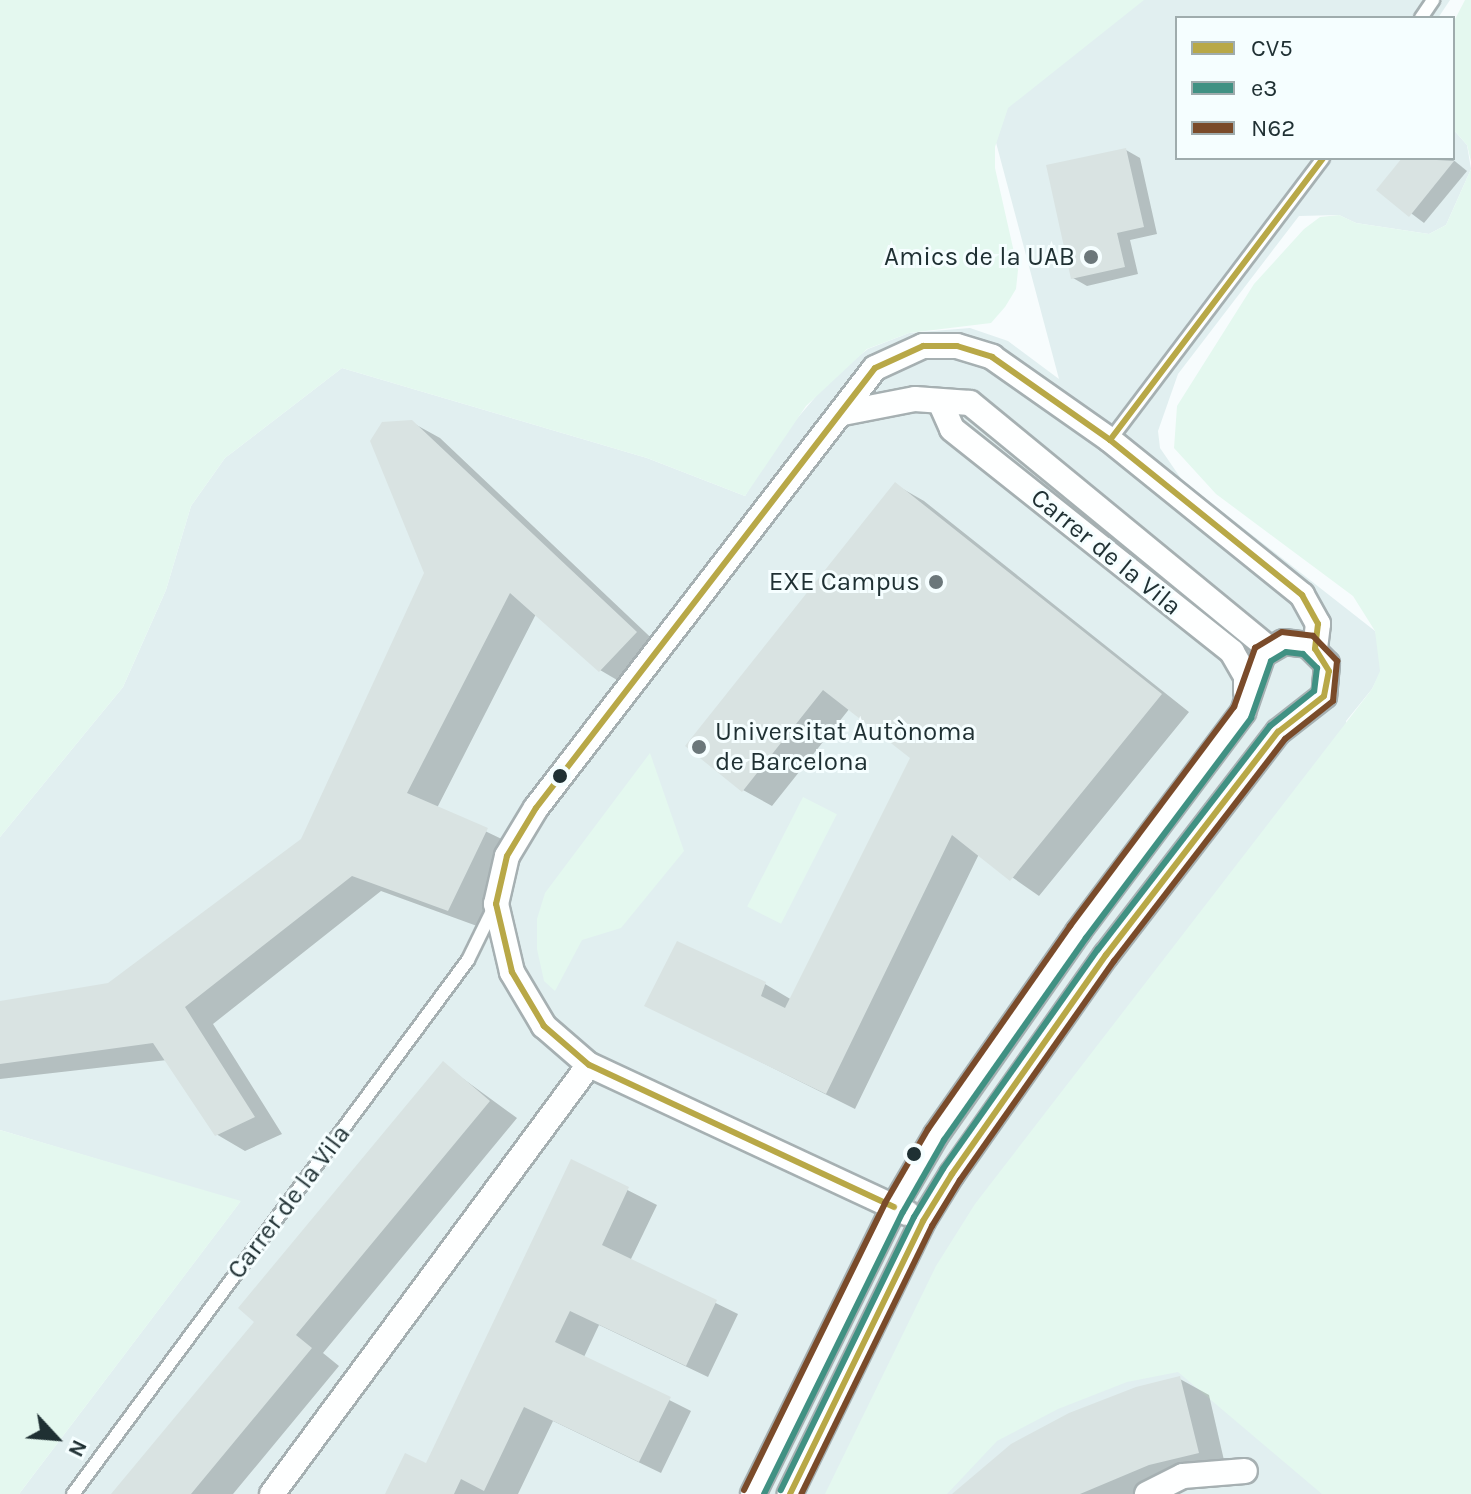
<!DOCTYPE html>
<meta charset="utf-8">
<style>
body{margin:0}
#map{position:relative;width:1471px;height:1494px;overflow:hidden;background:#f7fcfd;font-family:Karla,sans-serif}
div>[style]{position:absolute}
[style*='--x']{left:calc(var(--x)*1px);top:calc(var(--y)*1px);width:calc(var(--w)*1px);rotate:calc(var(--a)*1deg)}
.built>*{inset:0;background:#e1eff0}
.green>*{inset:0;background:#e4f8ef;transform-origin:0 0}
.shadow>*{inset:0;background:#0003}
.building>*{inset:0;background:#d9e3e2}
.roads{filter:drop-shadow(2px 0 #a6b0b2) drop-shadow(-2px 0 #a6b0b2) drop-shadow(0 2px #a6b0b2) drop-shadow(0 -2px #a6b0b2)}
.lane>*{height:12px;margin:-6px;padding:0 6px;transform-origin:6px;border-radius:6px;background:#feffff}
.street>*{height:24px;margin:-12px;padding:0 12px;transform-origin:12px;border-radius:12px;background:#feffff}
.bus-1>*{height:6px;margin:-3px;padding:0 3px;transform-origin:3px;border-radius:3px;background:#b8a847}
.bus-2>*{height:6px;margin:-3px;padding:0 3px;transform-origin:3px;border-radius:3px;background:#409183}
.bus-3>*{height:6px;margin:-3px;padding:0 3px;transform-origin:3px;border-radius:3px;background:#7a4b2a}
.dots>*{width:22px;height:22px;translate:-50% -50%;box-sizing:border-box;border:4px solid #f5feff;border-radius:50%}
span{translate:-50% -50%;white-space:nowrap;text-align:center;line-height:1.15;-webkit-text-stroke:6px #f5feff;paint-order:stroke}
.poi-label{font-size:26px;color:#1f3033}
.right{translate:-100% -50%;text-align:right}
.left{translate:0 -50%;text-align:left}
.street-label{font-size:26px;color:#1f3033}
.legend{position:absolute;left:1175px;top:16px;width:280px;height:144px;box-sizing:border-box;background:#f5feff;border:2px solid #9facad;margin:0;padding:10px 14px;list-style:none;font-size:24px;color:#1f3033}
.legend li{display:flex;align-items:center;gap:16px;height:40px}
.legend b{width:40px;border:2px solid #9facad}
.north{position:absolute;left:16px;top:1398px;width:80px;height:80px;-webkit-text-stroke:6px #f5feff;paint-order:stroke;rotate:116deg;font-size:22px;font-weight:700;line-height:32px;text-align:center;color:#1f3033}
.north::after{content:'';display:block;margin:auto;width:28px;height:36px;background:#1f3033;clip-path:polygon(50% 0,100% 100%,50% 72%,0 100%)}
</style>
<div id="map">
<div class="built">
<i style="clip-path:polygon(1142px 0,1450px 0,1438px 18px,1177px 18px,1177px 158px,1453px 158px,1453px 129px,1467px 145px,1471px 169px,1446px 225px,1429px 234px,1356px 223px,1339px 215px,1299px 216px,1178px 374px,1158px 431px,1160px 448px,1182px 480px,1375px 631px,1381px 650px,1381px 671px,1372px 689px,1346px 721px,1471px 1494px,19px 1494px,240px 1202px,0 1130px,0 837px,123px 687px,166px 590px,191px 506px,225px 458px,342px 368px,647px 458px,745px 496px,777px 442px,835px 374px,868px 349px,909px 333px,970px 328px,1008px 341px,1059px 379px,990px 120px)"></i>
</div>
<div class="green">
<i style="clip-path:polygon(0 0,1144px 0,1008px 108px,995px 147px,995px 168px,1018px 270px,1016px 289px,1005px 307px,991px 323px,909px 333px,867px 349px,806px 406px,745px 496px,647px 458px,342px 368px,225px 458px,191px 506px,166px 590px,123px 687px,0 837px)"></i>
<i style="clip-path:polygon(1465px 0,1471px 0,1471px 162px,1467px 145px,1453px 129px,1453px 23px)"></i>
<i style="clip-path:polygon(1471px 169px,1471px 1494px,1322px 1494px,1178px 1372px,1127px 1382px,1058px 1409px,997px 1441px,947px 1494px,825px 1494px,936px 1266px,975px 1204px,1372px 689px,1380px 671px,1375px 631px,1353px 596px,1216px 494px,1174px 448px,1177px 406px,1254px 284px,1304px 229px,1320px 217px,1339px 215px,1356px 223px,1429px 234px,1446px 225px)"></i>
<i style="clip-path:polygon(650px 753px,684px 851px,621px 928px,582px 940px,555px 991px,544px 981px,537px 949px,537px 919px,545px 893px)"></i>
<i style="left:803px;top:797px;width:38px;height:123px;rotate:27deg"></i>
<i style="clip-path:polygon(0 1130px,241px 1201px,19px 1494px,0 1494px)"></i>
</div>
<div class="shadow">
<i style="clip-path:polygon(1126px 150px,1140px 158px,1157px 234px,1130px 240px,1138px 274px,1087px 286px,1073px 278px)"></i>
<i style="clip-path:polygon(1404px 158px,1451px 158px,1467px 171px,1424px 223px,1379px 189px)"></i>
<i style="clip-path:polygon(411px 422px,440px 438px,664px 650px,629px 687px,600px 670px,536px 614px,437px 808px,516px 846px,477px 926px,381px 891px,213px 1024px,282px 1134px,245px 1151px,216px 1134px,167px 1060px,0 1079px,0 1003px,109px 985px,303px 841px,426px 573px)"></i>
<i style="clip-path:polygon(896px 485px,924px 501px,1189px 712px,1039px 896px,979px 854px,855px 1109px,647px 1005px,765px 984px,792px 1000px,913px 757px,850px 708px,772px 806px,743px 790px)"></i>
<i style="clip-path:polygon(443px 1064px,517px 1118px,323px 1353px,339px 1366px,233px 1494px,114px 1494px,257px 1322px)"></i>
<i style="clip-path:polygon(572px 1162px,657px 1205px,630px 1261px,738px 1314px,708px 1377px,599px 1325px,584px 1357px,691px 1411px,661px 1473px,553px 1421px,518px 1494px,388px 1494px,427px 1465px)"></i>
<i style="clip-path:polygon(1180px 1379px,1209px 1395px,1226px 1469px,1141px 1494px,955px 1494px)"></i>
</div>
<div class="building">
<i style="clip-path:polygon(1126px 148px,1144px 227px,1117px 233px,1125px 267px,1071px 279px,1046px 165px)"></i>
<i style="clip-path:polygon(1402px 158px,1454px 161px,1409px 217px,1376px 190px)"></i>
<i style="clip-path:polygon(412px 420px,637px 632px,599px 672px,510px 593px,407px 793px,488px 828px,448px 911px,352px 876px,185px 1007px,255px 1117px,215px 1136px,153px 1043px,0 1064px,0 1001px,108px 983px,301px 839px,424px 573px,370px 441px,382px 422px)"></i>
<i style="clip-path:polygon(895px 482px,1162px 694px,1010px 881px,952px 835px,826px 1094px,644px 1006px,677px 941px,766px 982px,761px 996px,785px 1008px,910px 758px,823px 690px,742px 792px,685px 746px)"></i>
<i style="clip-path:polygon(443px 1061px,490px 1101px,296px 1335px,312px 1348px,191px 1494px,111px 1494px,254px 1322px,238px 1308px)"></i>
<i style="clip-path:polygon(571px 1159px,629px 1187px,602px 1245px,717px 1300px,686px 1366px,570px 1311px,555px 1342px,671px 1397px,639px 1462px,524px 1407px,484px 1491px,461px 1479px,454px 1494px,385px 1494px,405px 1453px,426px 1463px)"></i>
<i style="clip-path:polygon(1180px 1376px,1199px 1453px,1149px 1465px,1080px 1494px,952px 1494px,1011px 1444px,1069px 1413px,1136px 1387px)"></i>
</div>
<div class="roads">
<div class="lane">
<i style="--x:1421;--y:18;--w:22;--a:-56"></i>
<i style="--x:1110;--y:440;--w:353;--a:-52.9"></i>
<i style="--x:73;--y:1494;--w:664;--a:-53.51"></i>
<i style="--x:468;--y:960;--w:59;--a:-63.9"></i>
</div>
<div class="street">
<i style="--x:941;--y:404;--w:27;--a:66"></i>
<i style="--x:952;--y:429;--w:358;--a:38.5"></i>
<i style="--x:1232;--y:652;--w:28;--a:60"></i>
<i style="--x:1246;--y:676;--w:16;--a:90"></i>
<i style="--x:843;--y:413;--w:73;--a:-11"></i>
<i style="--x:915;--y:399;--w:55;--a:4.2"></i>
<i style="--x:970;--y:403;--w:387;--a:39.4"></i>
<i style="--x:907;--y:1213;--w:351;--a:-155"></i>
<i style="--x:589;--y:1065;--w:60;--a:-139.1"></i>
<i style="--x:544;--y:1026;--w:63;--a:-120.7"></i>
<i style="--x:512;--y:972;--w:70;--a:-103.2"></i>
<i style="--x:496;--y:904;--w:49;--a:-77.1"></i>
<i style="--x:507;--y:856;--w:56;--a:-58.9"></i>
<i style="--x:536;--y:808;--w:555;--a:-52.39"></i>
<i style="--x:875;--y:368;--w:53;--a:-24.6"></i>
<i style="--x:923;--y:346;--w:34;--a:0"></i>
<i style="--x:957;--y:346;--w:37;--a:17"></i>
<i style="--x:992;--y:357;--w:144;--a:35.1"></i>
<i style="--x:1110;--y:440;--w:247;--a:38.9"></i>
<i style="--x:1302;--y:595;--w:33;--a:61"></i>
<i style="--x:1318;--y:624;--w:25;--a:97"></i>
<i style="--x:272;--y:1494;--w:533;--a:-53.54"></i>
<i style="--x:753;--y:1494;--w:320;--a:-63.8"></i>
<i style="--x:894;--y:1207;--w:83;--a:-59.7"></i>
<i style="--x:936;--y:1135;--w:248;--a:-55"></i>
<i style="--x:1078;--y:932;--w:275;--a:-53.1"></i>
<i style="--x:1243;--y:712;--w:61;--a:-71"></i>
<i style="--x:1263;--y:654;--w:24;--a:-30"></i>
<i style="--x:1284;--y:642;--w:24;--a:7"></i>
<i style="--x:1308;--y:645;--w:27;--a:45"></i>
<i style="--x:1327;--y:664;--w:32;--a:95"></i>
<i style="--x:1324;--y:696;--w:58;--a:142"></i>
<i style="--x:1278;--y:732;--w:282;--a:127.6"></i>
<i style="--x:1106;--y:955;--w:268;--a:125.1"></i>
<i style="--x:952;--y:1174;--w:55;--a:121.7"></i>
<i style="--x:923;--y:1221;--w:304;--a:116"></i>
<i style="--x:1147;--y:1494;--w:40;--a:-26.6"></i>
<i style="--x:1183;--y:1476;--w:62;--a:-4.6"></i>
</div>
</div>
<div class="bus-1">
<i style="--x:1110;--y:440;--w:353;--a:-52.9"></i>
<i style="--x:894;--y:1207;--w:336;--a:-155"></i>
<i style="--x:589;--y:1065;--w:60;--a:-139.1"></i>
<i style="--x:544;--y:1026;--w:63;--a:-120.7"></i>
<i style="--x:512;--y:972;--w:70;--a:-103.2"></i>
<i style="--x:496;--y:904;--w:49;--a:-77.1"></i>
<i style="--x:507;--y:856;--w:56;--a:-58.9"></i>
<i style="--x:536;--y:808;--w:555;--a:-52.39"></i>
<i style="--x:875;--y:368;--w:53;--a:-24.6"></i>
<i style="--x:923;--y:346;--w:34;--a:0"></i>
<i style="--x:957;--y:346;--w:37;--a:17"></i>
<i style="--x:992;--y:357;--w:144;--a:35.1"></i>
<i style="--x:1110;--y:440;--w:247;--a:38.9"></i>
<i style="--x:1302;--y:595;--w:33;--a:61"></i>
<i style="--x:1318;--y:624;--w:25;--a:97"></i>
<i style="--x:790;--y:1494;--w:304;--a:-64"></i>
<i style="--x:923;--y:1221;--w:55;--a:-58.3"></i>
<i style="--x:952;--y:1174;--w:268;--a:-54.9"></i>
<i style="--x:1106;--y:955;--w:282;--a:-52.4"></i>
<i style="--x:1278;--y:732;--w:58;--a:-38"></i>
<i style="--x:1324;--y:696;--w:25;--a:-79"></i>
<i style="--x:1329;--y:671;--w:26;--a:-122"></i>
</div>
<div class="bus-2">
<i style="--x:764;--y:1494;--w:314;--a:-63.8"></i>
<i style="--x:903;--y:1212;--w:83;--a:-60.3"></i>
<i style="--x:944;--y:1140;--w:247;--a:-54.9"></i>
<i style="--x:1086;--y:938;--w:275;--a:-53.1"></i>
<i style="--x:1251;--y:718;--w:60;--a:-70.7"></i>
<i style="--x:1271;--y:661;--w:17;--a:-31"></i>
<i style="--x:1286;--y:652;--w:17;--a:7"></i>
<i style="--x:1303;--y:654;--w:20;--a:45"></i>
<i style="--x:1317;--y:668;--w:23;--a:97"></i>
<i style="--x:1314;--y:691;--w:56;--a:141.5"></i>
<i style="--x:1270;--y:726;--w:282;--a:127.6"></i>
<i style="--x:1098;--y:949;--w:269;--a:125.2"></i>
<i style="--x:943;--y:1169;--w:56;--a:121.1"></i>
<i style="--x:914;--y:1217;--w:304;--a:116"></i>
</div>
<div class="bus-3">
<i style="--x:744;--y:1490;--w:320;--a:-63.8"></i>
<i style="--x:885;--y:1203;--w:86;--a:-59.8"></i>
<i style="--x:928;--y:1129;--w:248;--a:-55"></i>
<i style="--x:1070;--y:926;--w:274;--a:-53.2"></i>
<i style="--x:1234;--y:707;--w:63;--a:-70.4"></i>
<i style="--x:1255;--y:648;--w:31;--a:-31"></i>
<i style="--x:1282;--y:632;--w:31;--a:7"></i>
<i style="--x:1313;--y:636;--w:35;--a:46"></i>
<i style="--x:1337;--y:661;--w:40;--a:95.7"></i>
<i style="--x:1333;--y:701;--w:61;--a:141.6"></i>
<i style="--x:1285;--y:739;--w:280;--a:127.6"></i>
<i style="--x:1114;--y:961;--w:268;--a:125.1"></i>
<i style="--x:960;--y:1180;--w:54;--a:121.3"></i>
<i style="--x:932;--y:1226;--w:298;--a:116"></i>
</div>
<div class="dots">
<i style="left:1091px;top:257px;background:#6b777a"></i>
<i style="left:936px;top:582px;background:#6b777a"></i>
<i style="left:699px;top:747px;background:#6b777a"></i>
<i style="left:560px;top:776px;background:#1f3033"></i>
<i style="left:914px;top:1154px;background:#1f3033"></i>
</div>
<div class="poi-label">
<span class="right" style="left:1075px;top:257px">Amics de la UAB</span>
<span class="right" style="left:920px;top:582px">EXE Campus</span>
<span class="left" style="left:715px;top:747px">Universitat Autònoma<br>de Barcelona</span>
</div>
<div class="street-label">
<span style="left:1106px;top:552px;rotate:39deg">Carrer de la Vila</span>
<span style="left:289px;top:1202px;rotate:-53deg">Carrer de la Vila</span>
</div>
<ul class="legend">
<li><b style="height:10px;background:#b8a847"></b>CV5</li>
<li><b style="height:10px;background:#409183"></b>e3</li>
<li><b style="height:10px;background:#7a4b2a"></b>N62</li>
</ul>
<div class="north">N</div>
</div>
